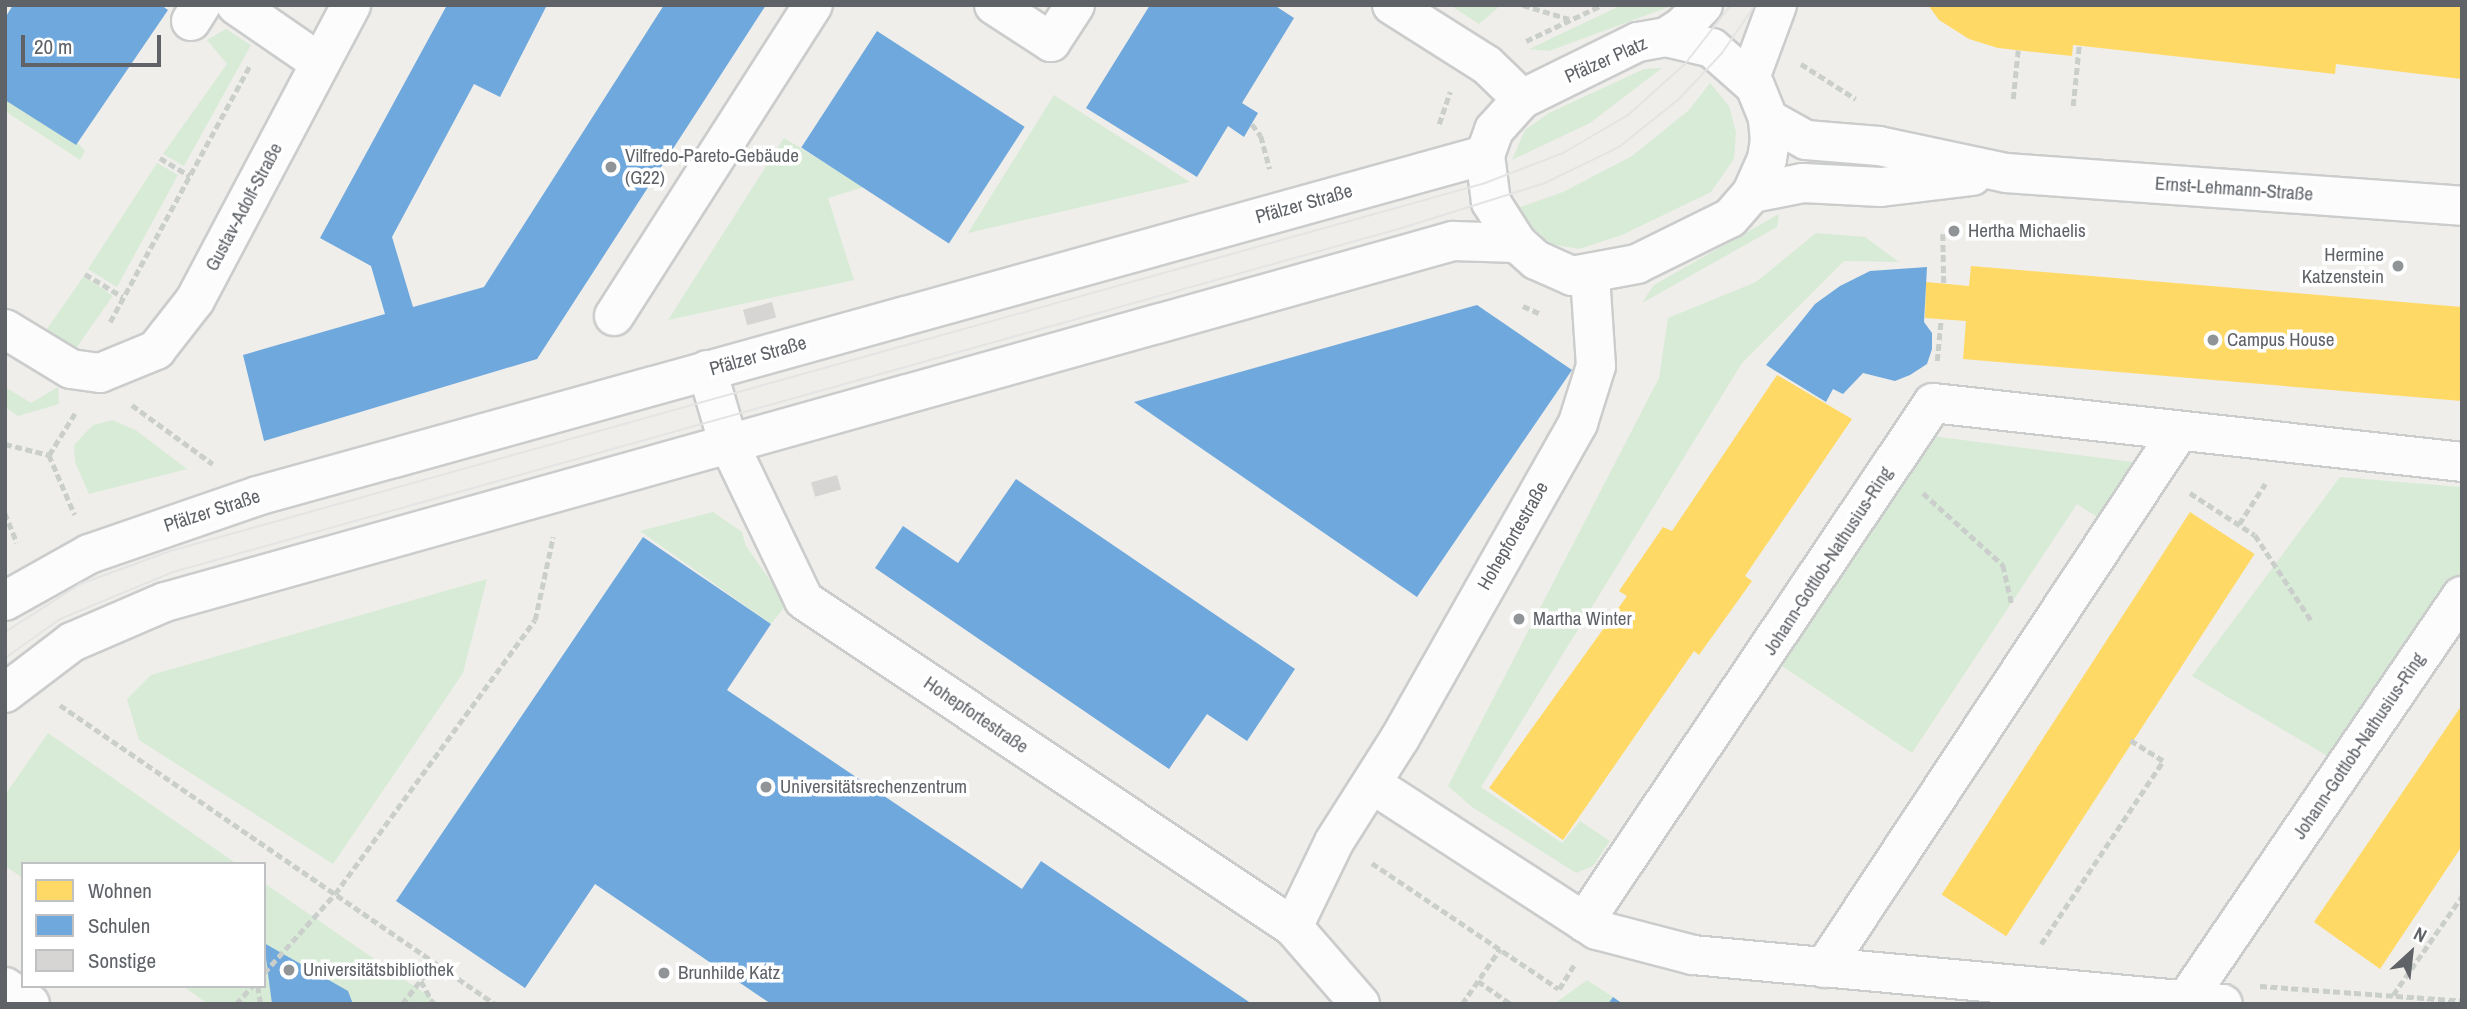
<!DOCTYPE html>
<meta charset="utf-8">
<style>
body{margin:0}
#map{position:relative;width:2467px;height:1009px;overflow:hidden;background:#efeeea;font-family:"Archivo Narrow",sans-serif}
div>[style]{position:absolute}
[style*='--x']{left:calc(var(--x)*1px);top:calc(var(--y)*1px);width:calc(var(--w)*1px);rotate:calc(var(--a)*1deg)}
.green>*{inset:0;background:#d8ebd6;transform-origin:0 0}
.homes>*{inset:0;background:#ffd966;transform-origin:0 0}
.schools>*{inset:0;background:#6fa8dc;transform-origin:0 0}
.building>*{inset:0;background:#d6d5d3;transform-origin:0 0}
.path>*{height:4.5px;margin-top:-2.25px;transform-origin:0;background:repeating-linear-gradient(90deg,#cacfcc 0 7px,transparent 0 10.5px)}
.roads{filter:drop-shadow(2px 0 #cbcccc) drop-shadow(-2px 0 #cbcccc) drop-shadow(0 2px #cbcccc) drop-shadow(0 -2px #cbcccc)}
.minor>*{height:38px;margin:-19px;padding:0 19px;transform-origin:19px;border-radius:19px;background:#fdfcfc}
.tram>*{height:2px;margin:-1px;padding:0 1px;transform-origin:1px;border-radius:1px;background:#e4e4e4}
.dots>*{width:19px;height:19px;translate:-50% -50%;box-sizing:border-box;border:4px solid #fff;border-radius:50%}
span{translate:-50% -50%;white-space:nowrap;text-align:center;line-height:1.15;-webkit-text-stroke:7px #fff;paint-order:stroke}
.street-label{font-size:19px;color:#5f6368}
.poi-label{font-size:19px;color:#5f6368}
.left{translate:0 -50%;text-align:left}
.right{translate:-100% -50%;text-align:right}
.frame{position:absolute;inset:0;border:7px solid #5f6368;pointer-events:none}
.legend{position:absolute;left:21px;top:862px;width:245px;height:126px;box-sizing:border-box;background:#fff;border:2px solid #bfc1c3;margin:0;padding:9px 12px;list-style:none;font-size:21px;color:#5f6368}
.legend li{display:flex;align-items:center;gap:14px;height:35px}
.legend b{width:35px;border:2px solid #bfc1c3}
.north{position:absolute;left:2376px;top:918px;width:70px;height:70px;-webkit-text-stroke:5px #fff;paint-order:stroke;rotate:27deg;font-size:19px;font-weight:700;line-height:28px;text-align:center;color:#5f6368}
.north::after{content:'';display:block;margin:auto;width:24px;height:32px;background:#5f6368;clip-path:polygon(50% 0,100% 100%,50% 72%,0 100%)}
.scale{position:absolute;left:21px;top:35px;width:140px;height:32px;box-sizing:border-box;border:4px solid #5f6368;border-top:0;padding-left:9px;font-size:21px;line-height:24px;white-space:nowrap;color:#5f6368;-webkit-text-stroke:5px #fff;paint-order:stroke}
</style>
<div id="map">
<div class="green">
<i style="clip-path:polygon(1450px 5px,1501px 5px,1479px 24px)"></i>
<i style="clip-path:polygon(1622px 5px,1674px 5px,1549px 51px,1529px 49px)"></i>
<i style="clip-path:polygon(226px 29px,251px 45px,184px 166px,163px 154px,227px 64px,207px 40px)"></i>
<i style="clip-path:polygon(1662px 68px,1590px 123px,1512px 160px,1525px 130px,1549px 113px,1644px 69px)"></i>
<i style="clip-path:polygon(1710px 83px,1729px 106px,1736px 132px,1734px 159px,1711px 192px,1622px 235px,1579px 249px,1551px 244px,1528px 223px,1518px 208px,1563px 192px,1632px 156px,1689px 110px)"></i>
<i style="clip-path:polygon(1054px 95px,1190px 182px,968px 233px)"></i>
<i style="clip-path:polygon(5px 98px,78px 143px,85px 151px,80px 160px,5px 111px)"></i>
<i style="clip-path:polygon(784px 138px,864px 187px,828px 198px,854px 280px,668px 320px)"></i>
<i style="clip-path:polygon(157px 163px,178px 175px,117px 287px,88px 269px)"></i>
<i style="clip-path:polygon(1779px 214px,1777px 227px,1642px 303px,1654px 285px)"></i>
<i style="clip-path:polygon(1816px 233px,1865px 237px,1899px 262px,1844px 261px,1742px 363px,1481px 787px,1562px 843px,1580px 821px,1610px 841px,1593px 866px,1576px 873px,1472px 807px,1448px 786px,1659px 378px,1668px 318px,1756px 282px)"></i>
<i style="left:84px;top:276px;width:35px;height:68px;rotate:35deg"></i>
<i style="clip-path:polygon(5px 387px,31px 403px,58px 387px,59px 404px,18px 416px,5px 407px)"></i>
<i style="clip-path:polygon(113px 420px,137px 431px,187px 469px,89px 494px,75px 462px,74px 445px,93px 425px)"></i>
<i style="clip-path:polygon(1932px 436px,2141px 463px,2103px 521px,2077px 504px,1912px 753px,1779px 664px)"></i>
<i style="clip-path:polygon(2340px 477px,2462px 487px,2462px 579px,2336px 761px,2192px 676px)"></i>
<i style="clip-path:polygon(713px 512px,742px 532px,746px 546px,787px 604px,771px 624px,640px 531px)"></i>
<i style="clip-path:polygon(487px 579px,463px 673px,333px 864px,139px 740px,127px 699px,151px 675px)"></i>
<i style="clip-path:polygon(48px 733px,237px 864px,23px 864px,23px 878px,5px 866px,5px 795px)"></i>
<i style="clip-path:polygon(264px 883px,440px 1004px,208px 1004px,183px 986px,264px 986px)"></i>
<i style="clip-path:polygon(1587px 980px,1613px 997px,1608px 1004px,1554px 1004px)"></i>
</div>
<div class="homes">
<i style="clip-path:polygon(1928px 5px,2462px 5px,2462px 79px,2336px 64px,2335px 74px,2073px 45px,2072px 56px,1998px 48px,1969px 39px,1939px 20px)"></i>
<i style="clip-path:polygon(1971px 266px,2462px 307px,2462px 401px,1963px 359px,1966px 321px,1925px 318px,1926px 282px,1969px 286px)"></i>
<i style="clip-path:polygon(1777px 375px,1852px 419px,1745px 576px,1752px 581px,1699px 655px,1694px 651px,1563px 840px,1489px 788px,1627px 596px,1619px 591px,1663px 527px,1672px 531px)"></i>
<i style="left:2190px;top:512px;width:77px;height:456px;rotate:33deg"></i>
<i style="clip-path:polygon(2462px 705px,2462px 846px,2380px 969px,2314px 922px)"></i>
</div>
<div class="schools">
<i style="clip-path:polygon(13px 5px,161px 5px,168px 10px,76px 145px,5px 100px,5px 18px)"></i>
<i style="clip-path:polygon(447px 5px,547px 5px,500px 97px,474px 84px,392px 237px,413px 307px,484px 287px,664px 5px,766px 5px,537px 359px,264px 441px,243px 355px,385px 314px,371px 266px,320px 238px)"></i>
<i style="clip-path:polygon(1150px 5px,1274px 5px,1294px 18px,1242px 103px,1258px 113px,1244px 137px,1228px 126px,1197px 177px,1086px 108px)"></i>
<i style="left:877px;top:31px;width:176px;height:139px;rotate:33deg"></i>
<i style="clip-path:polygon(1927px 267px,1924px 322px,1932px 333px,1932px 349px,1927px 364px,1910px 375px,1895px 381px,1863px 373px,1843px 394px,1833px 389px,1826px 402px,1766px 365px,1815px 304px,1840px 286px,1870px 271px)"></i>
<i style="clip-path:polygon(1477px 305px,1572px 370px,1417px 597px,1134px 402px)"></i>
<i style="clip-path:polygon(1016px 479px,1295px 669px,1247px 741px,1207px 714px,1169px 769px,875px 568px,903px 526px,958px 563px)"></i>
<i style="clip-path:polygon(643px 537px,771px 624px,727px 690px,1022px 889px,1041px 861px,1252px 1004px,771px 1004px,595px 884px,525px 988px,396px 901px)"></i>
<i style="clip-path:polygon(264px 943px,348px 991px,353px 1004px,272px 1004px)"></i>
<i style="clip-path:polygon(1613px 997px,1623px 1004px,1608px 1004px)"></i>
</div>
<div class="building">
<i style="left:772px;top:302px;width:16px;height:30px;rotate:75deg"></i>
<i style="left:837px;top:475px;width:15px;height:27px;rotate:74deg"></i>
</div>
<div class="path">
<i style="--x:1523;--y:5;--w:48;--a:16.9"></i>
<i style="--x:1526;--y:41;--w:84;--a:-25.3"></i>
<i style="--x:1801;--y:64;--w:65;--a:32.5"></i>
<i style="--x:2013;--y:99;--w:49;--a:-84.2"></i>
<i style="--x:2073;--y:106;--w:60;--a:-84.3"></i>
<i style="--x:1252;--y:124;--w:15;--a:53"></i>
<i style="--x:1261;--y:136;--w:34;--a:75"></i>
<i style="--x:1439;--y:124;--w:34;--a:-71"></i>
<i style="--x:160;--y:158;--w:35;--a:31"></i>
<i style="--x:1943;--y:234;--w:50;--a:88.9"></i>
<i style="--x:85;--y:274;--w:44;--a:31.2"></i>
<i style="--x:1523;--y:306;--w:20;--a:24"></i>
<i style="--x:110;--y:322;--w:293;--a:-61.4"></i>
<i style="--x:1937;--y:361;--w:42;--a:-84.6"></i>
<i style="--x:132;--y:405;--w:100;--a:36.1"></i>
<i style="--x:5;--y:444;--w:45;--a:14"></i>
<i style="--x:49;--y:455;--w:65;--a:66.6"></i>
<i style="--x:49;--y:455;--w:49;--a:-58.2"></i>
<i style="--x:1923;--y:493;--w:108;--a:42"></i>
<i style="--x:2003;--y:565;--w:41;--a:77.3"></i>
<i style="--x:2190;--y:493;--w:77;--a:32.9"></i>
<i style="--x:2255;--y:535;--w:102;--a:56.6"></i>
<i style="--x:5;--y:513;--w:32;--a:68"></i>
<i style="--x:2239;--y:524;--w:48;--a:-57"></i>
<i style="--x:60;--y:705;--w:528;--a:34.5"></i>
<i style="--x:1372;--y:863;--w:225;--a:34"></i>
<i style="--x:1559;--y:989;--w:28;--a:-58"></i>
<i style="--x:2041;--y:944;--w:220;--a:-56.3"></i>
<i style="--x:2163;--y:761;--w:39;--a:-148"></i>
<i style="--x:264;--y:973;--w:106;--a:-48.1"></i>
<i style="--x:335;--y:894;--w:339;--a:-53.9"></i>
<i style="--x:535;--y:620;--w:85;--a:-77.8"></i>
<i style="--x:421;--y:981;--w:26;--a:61"></i>
<i style="--x:1478;--y:981;--w:40;--a:34.9"></i>
<i style="--x:258;--y:986;--w:18;--a:81"></i>
<i style="--x:2260;--y:986;--w:203;--a:4.2"></i>
<i style="--x:2393;--y:995;--w:121;--a:-55.1"></i>
<i style="--x:236;--y:1004;--w:24;--a:-48"></i>
<i style="--x:402;--y:1004;--w:53;--a:-51.8"></i>
<i style="--x:1462;--y:1004;--w:67;--a:-55.4"></i>
</div>
<div class="roads">
<div class="minor">
<i style="--x:236;--y:5;--w:102;--a:34.6"></i>
<i style="--x:994;--y:5;--w:68;--a:33"></i>
<i style="--x:1051;--y:42;--w:44;--a:-57"></i>
<i style="--x:1392;--y:5;--w:112;--a:32.3"></i>
<i style="--x:1487;--y:65;--w:49;--a:44.2"></i>
<i style="--x:191;--y:21;--w:19;--a:-58"></i>
<i style="--x:1666;--y:37;--w:47;--a:13.4"></i>
<i style="--x:1712;--y:48;--w:57;--a:41.5"></i>
<i style="--x:1755;--y:86;--w:35;--a:68"></i>
<i style="--x:1768;--y:119;--w:21;--a:85"></i>
<i style="--x:1770;--y:140;--w:19;--a:99"></i>
<i style="--x:1767;--y:159;--w:37;--a:114"></i>
<i style="--x:1752;--y:193;--w:33;--a:131"></i>
<i style="--x:1730;--y:218;--w:104;--a:153.7"></i>
<i style="--x:1637;--y:264;--w:66;--a:169.5"></i>
<i style="--x:1572;--y:276;--w:39;--a:-156"></i>
<i style="--x:1536;--y:260;--w:25;--a:-138"></i>
<i style="--x:1517;--y:243;--w:49;--a:-122.4"></i>
<i style="--x:1491;--y:202;--w:47;--a:-97.3"></i>
<i style="--x:1485;--y:155;--w:27;--a:-70"></i>
<i style="--x:1494;--y:130;--w:42;--a:-47.9"></i>
<i style="--x:1522;--y:99;--w:129;--a:-26.2"></i>
<i style="--x:1638;--y:42;--w:28;--a:-10"></i>
<i style="--x:1666;--y:37;--w:19;--a:-32"></i>
<i style="--x:1682;--y:27;--w:30;--a:-46"></i>
<i style="--x:1750;--y:78;--w:78;--a:-69.7"></i>
<i style="--x:1768;--y:119;--w:43;--a:28.9"></i>
<i style="--x:1806;--y:140;--w:73;--a:4.7"></i>
<i style="--x:1879;--y:146;--w:130;--a:12"></i>
<i style="--x:2006;--y:173;--w:457;--a:4.1"></i>
<i style="--x:1752;--y:193;--w:52;--a:-11.1"></i>
<i style="--x:1803;--y:183;--w:78;--a:2.9"></i>
<i style="--x:1881;--y:187;--w:92;--a:-6.9"></i>
<i style="--x:614;--y:316;--w:369;--a:-57.4"></i>
<i style="--x:5;--y:329;--w:77;--a:31.2"></i>
<i style="--x:71;--y:369;--w:29;--a:8"></i>
<i style="--x:100;--y:373;--w:61;--a:-22.3"></i>
<i style="--x:156;--y:350;--w:63;--a:-52"></i>
<i style="--x:195;--y:300;--w:334;--a:-62.1"></i>
<i style="--x:707;--y:370;--w:75;--a:73.7"></i>
<i style="--x:728;--y:442;--w:175;--a:64.3"></i>
<i style="--x:804;--y:600;--w:588;--a:33.77"></i>
<i style="--x:5;--y:601;--w:96;--a:-29.2"></i>
<i style="--x:89;--y:554;--w:178;--a:-19"></i>
<i style="--x:257;--y:496;--w:1274;--a:-15.52"></i>
<i style="--x:5;--y:693;--w:84;--a:-37.3"></i>
<i style="--x:72;--y:642;--w:101;--a:-23.3"></i>
<i style="--x:165;--y:602;--w:1338;--a:-15.66"></i>
<i style="--x:1453;--y:241;--w:64;--a:1.8"></i>
<i style="--x:1372;--y:784;--w:268;--a:33"></i>
<i style="--x:1597;--y:930;--w:99;--a:14.6"></i>
<i style="--x:1693;--y:955;--w:532;--a:5.28"></i>
<i style="--x:1584;--y:922;--w:625;--a:-56.08"></i>
<i style="--x:1933;--y:403;--w:532;--a:6.36"></i>
<i style="--x:1824;--y:968;--w:640;--a:-56.53"></i>
<i style="--x:5;--y:987;--w:30;--a:34"></i>
<i style="--x:2186;--y:1000;--w:489;--a:-55.7"></i>
<i style="--x:1360;--y:1004;--w:102;--a:-131"></i>
<i style="--x:1293;--y:927;--w:94;--a:-64.2"></i>
<i style="--x:1334;--y:842;--w:123;--a:-57.6"></i>
<i style="--x:1400;--y:738;--w:362;--a:-60.5"></i>
<i style="--x:1578;--y:423;--w:60;--a:-72.5"></i>
<i style="--x:1596;--y:366;--w:90;--a:-93.8"></i>
</div>
</div>
<div class="tram">
<i style="--x:5;--y:632;--w:89;--a:-32.6"></i>
<i style="--x:80;--y:584;--w:96;--a:-20.1"></i>
<i style="--x:170;--y:551;--w:1366;--a:-15.63"></i>
<i style="--x:1485;--y:183;--w:84;--a:-21"></i>
<i style="--x:1563;--y:153;--w:75;--a:-30.3"></i>
<i style="--x:1628;--y:115;--w:76;--a:-41.8"></i>
<i style="--x:1685;--y:64;--w:75;--a:-52.1"></i>
<i style="--x:5;--y:658;--w:67;--a:-35.3"></i>
<i style="--x:60;--y:619;--w:122;--a:-22.6"></i>
<i style="--x:173;--y:572;--w:1279;--a:-15.64"></i>
<i style="--x:1405;--y:227;--w:147;--a:-17.4"></i>
<i style="--x:1545;--y:183;--w:82;--a:-25.9"></i>
<i style="--x:1619;--y:147;--w:77;--a:-38.7"></i>
<i style="--x:1679;--y:99;--w:63;--a:-46.9"></i>
<i style="--x:1722;--y:53;--w:58;--a:-55.5"></i>
</div>
<div class="dots">
<i style="left:611px;top:167px;background:#919496"></i>
<i style="left:1954px;top:231px;background:#919496"></i>
<i style="left:2398px;top:266px;background:#919496"></i>
<i style="left:2213px;top:340px;background:#919496"></i>
<i style="left:1519px;top:619px;background:#919496"></i>
<i style="left:766px;top:787px;background:#919496"></i>
<i style="left:289px;top:970px;background:#919496"></i>
<i style="left:664px;top:973px;background:#919496"></i>
</div>
<div class="street-label">
<span style="left:1606px;top:60px;rotate:-24deg">Pfälzer Platz</span>
<span style="left:2234px;top:189px;rotate:4deg">Ernst-Lehmann-Straße</span>
<span style="left:1304px;top:204px;rotate:-16deg">Pfälzer Straße</span>
<span style="left:244px;top:207px;rotate:-62deg">Gustav-Adolf-Straße</span>
<span style="left:758px;top:356px;rotate:-16deg">Pfälzer Straße</span>
<span style="left:212px;top:511px;rotate:-18deg">Pfälzer Straße</span>
<span style="left:1513px;top:536px;rotate:-60deg">Hohepfortestraße</span>
<span style="left:1828px;top:561px;rotate:-57deg">Johann-Gottlob-Nathusius-Ring</span>
<span style="left:976px;top:715px;rotate:34deg">Hohepfortestraße</span>
<span style="left:2359px;top:746px;rotate:-56deg">Johann-Gottlob-Nathusius-Ring</span>
</div>
<div class="poi-label">
<span class="left" style="left:625px;top:167px">Vilfredo-Pareto-Gebäude<br>(G22)</span>
<span class="left" style="left:1968px;top:231px">Hertha Michaelis</span>
<span class="right" style="left:2384px;top:266px">Hermine<br>Katzenstein</span>
<span class="left" style="left:2227px;top:340px">Campus House</span>
<span class="left" style="left:1533px;top:619px">Martha Winter</span>
<span class="left" style="left:780px;top:787px">Universitätsrechenzentrum</span>
<span class="left" style="left:303px;top:970px">Universitätsbibliothek</span>
<span class="left" style="left:678px;top:973px">Brunhilde Katz</span>
</div>
<div class="frame"></div>
<ul class="legend">
<li><b style="height:19px;background:#ffd966"></b>Wohnen</li>
<li><b style="height:19px;background:#6fa8dc"></b>Schulen</li>
<li><b style="height:19px;background:#d6d5d3"></b>Sonstige</li>
</ul>
<div class="north">N</div>
<div class="scale">20 m</div>
</div>
